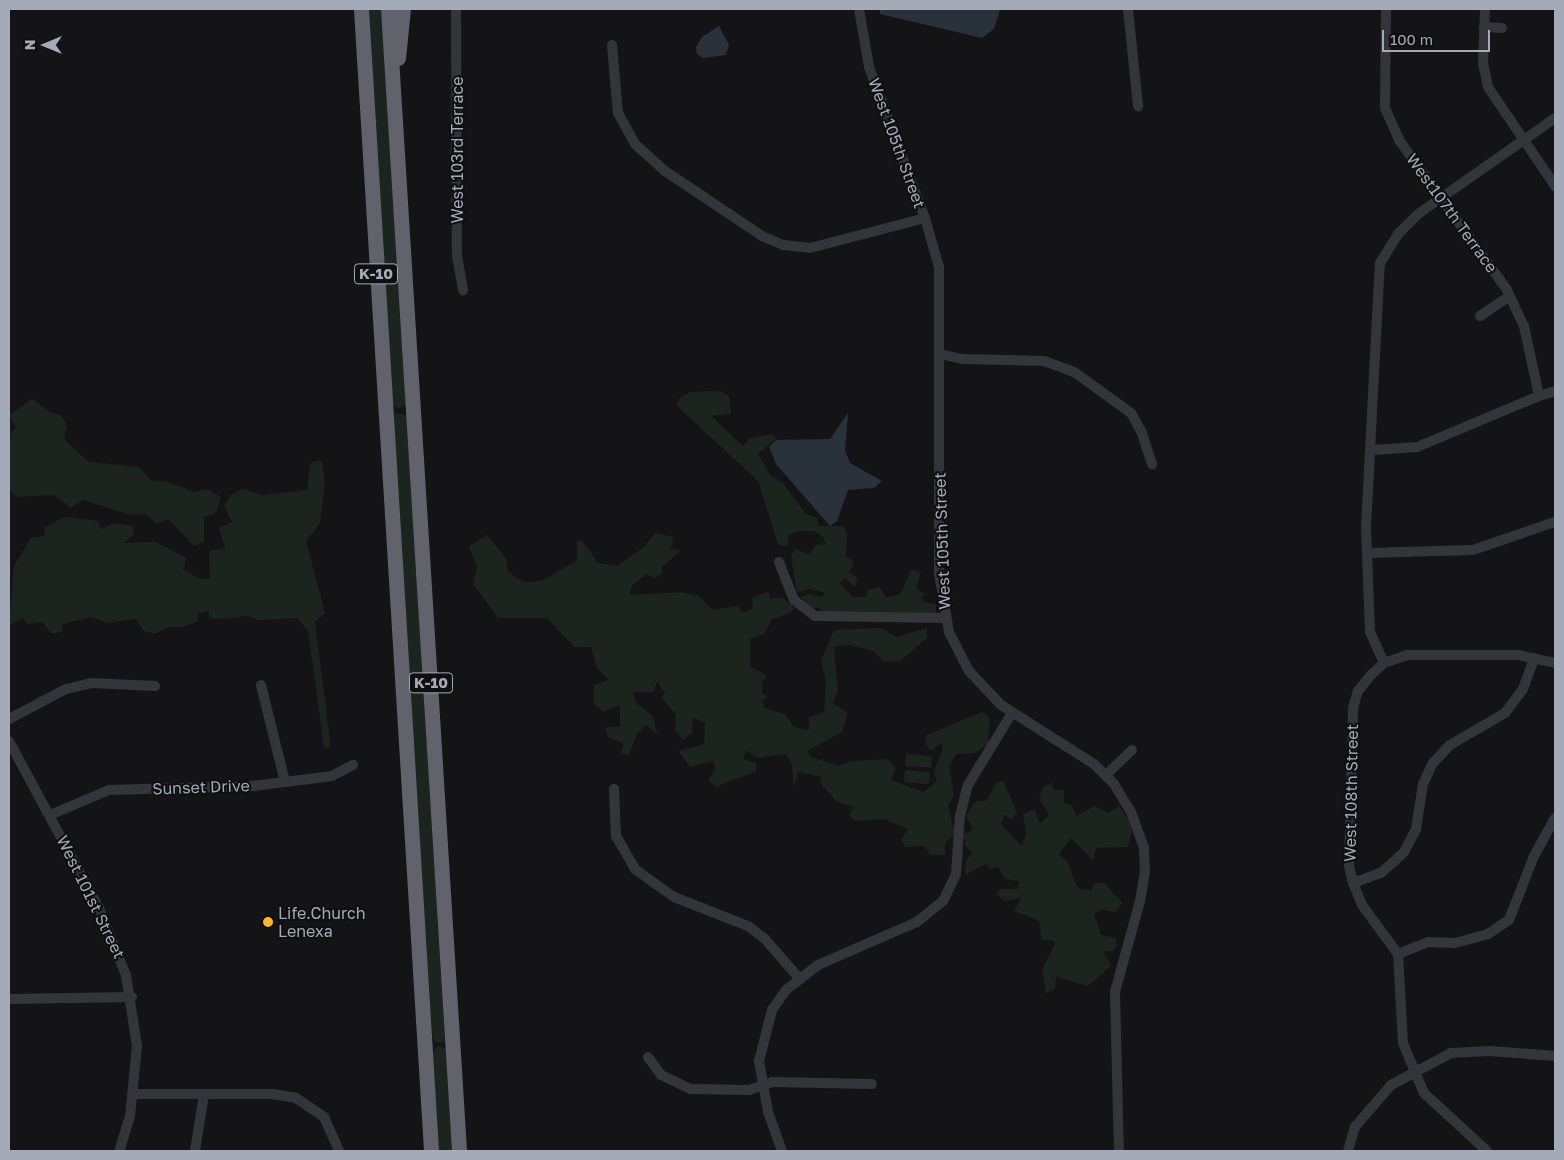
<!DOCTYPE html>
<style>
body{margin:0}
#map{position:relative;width:1564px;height:1160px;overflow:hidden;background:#141416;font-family:"Golos Text",sans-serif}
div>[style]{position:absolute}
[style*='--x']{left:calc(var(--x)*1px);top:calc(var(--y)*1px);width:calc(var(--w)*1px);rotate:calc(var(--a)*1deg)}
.green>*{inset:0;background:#1b241d;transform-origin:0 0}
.water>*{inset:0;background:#29323b}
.minor>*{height:10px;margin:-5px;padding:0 5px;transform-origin:5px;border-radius:5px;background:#34353b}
.highway>*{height:15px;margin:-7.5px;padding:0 7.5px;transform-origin:7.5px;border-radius:7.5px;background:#60636c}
.dots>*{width:14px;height:14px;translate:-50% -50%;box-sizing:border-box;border:2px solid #0f0f11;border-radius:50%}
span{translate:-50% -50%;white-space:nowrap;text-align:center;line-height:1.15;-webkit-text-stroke:4px #0f0f11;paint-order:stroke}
.shield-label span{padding:1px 4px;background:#0f0f11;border:1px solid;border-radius:4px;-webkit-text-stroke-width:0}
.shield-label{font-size:15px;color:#a4aab7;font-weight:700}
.street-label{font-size:16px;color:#a4aab7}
.poi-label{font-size:16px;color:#a4aab7}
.left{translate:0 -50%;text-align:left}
.frame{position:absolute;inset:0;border:10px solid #a4aab7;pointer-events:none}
.north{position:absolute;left:20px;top:20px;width:50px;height:50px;-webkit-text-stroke:4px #0f0f11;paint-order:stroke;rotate:270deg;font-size:14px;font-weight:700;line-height:20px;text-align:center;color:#a4aab7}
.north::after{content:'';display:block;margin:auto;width:18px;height:22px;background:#a4aab7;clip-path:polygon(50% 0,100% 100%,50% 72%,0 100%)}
.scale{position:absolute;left:1382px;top:30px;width:108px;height:22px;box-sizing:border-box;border:2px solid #a4aab7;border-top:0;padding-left:6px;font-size:15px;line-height:18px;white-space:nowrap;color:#a4aab7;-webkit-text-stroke:4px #0f0f11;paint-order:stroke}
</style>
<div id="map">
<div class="green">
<i style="clip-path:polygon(366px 9px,381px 9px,406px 395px,406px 404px,399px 409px,391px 403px)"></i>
<i style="clip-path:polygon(722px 391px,729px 397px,731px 414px,711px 416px,743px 446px,749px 439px,761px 436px,772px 434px,777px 438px,758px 454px,771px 476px,782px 482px,806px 514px,817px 518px,819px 526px,843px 526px,847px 532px,846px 556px,854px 562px,849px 572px,858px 578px,854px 587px,845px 578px,840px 583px,853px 597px,866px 597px,868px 590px,879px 587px,886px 597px,900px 595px,911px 570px,921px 572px,916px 589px,925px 594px,921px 598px,923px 602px,936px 604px,936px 614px,825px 617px,819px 608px,810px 608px,801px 597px,809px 594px,821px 597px,826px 593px,809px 589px,797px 592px,791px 557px,795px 549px,809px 554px,817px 544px,826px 545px,823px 537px,815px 531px,800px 531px,789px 535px,787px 547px,778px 544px,758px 481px,676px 405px,680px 397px,691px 392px)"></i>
<i style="clip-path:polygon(32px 398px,50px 412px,62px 416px,67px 426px,64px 439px,89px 462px,139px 467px,150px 480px,172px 483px,193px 492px,208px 489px,221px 497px,216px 512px,204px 518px,204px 542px,194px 546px,168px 519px,157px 524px,145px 514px,132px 515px,83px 500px,71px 508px,54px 495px,17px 497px,9px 490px,9px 436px,16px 427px,9px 416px)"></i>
<i style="clip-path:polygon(395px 413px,407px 415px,445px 1042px,442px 1043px,435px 1042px,432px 1034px,392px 418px)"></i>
<i style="clip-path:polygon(322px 460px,325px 482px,320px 523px,306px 541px,325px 613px,315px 622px,331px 747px,324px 748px,308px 631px,297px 618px,259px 620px,247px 616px,222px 619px,210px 618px,208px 611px,198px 613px,198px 621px,183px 627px,168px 627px,155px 634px,144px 631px,136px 619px,107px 623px,91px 617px,62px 624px,62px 632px,52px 634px,42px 622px,27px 624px,23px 618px,9px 626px,14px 566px,31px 538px,44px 536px,45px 527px,65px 517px,98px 521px,101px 529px,115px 523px,133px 526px,133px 535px,124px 543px,156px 542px,186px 558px,183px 569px,200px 579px,210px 579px,209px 551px,225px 548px,219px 528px,232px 522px,224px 506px,231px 495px,243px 489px,264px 495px,307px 490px,310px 463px)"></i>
<i style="clip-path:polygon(655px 533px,674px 537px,670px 549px,681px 550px,662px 567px,662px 573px,656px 578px,646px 574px,632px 586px,629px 595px,682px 592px,699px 596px,712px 610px,737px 606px,744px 613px,753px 608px,752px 598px,768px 592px,771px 599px,782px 597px,794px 608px,791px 613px,772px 619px,764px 634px,750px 639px,750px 666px,767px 676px,762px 682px,762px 693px,768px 697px,762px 701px,764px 708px,785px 714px,794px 727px,809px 730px,809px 717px,824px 712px,826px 681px,821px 661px,834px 630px,881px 628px,897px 637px,927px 628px,927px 638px,900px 661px,884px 662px,873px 651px,850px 645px,834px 647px,838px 690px,833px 703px,848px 713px,842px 732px,807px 751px,811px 757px,838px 766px,851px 761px,888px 759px,896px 768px,891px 780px,924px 792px,937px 781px,934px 772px,943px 747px,941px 743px,931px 751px,925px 743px,927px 735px,982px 712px,990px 717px,988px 744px,975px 753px,956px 754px,949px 767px,954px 795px,948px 806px,955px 833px,945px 843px,945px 855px,930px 855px,925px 846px,905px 847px,901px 839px,908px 829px,885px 819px,854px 821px,849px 815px,854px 807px,837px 802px,821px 784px,821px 777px,798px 772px,794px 788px,792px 766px,786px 754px,757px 758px,746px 750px,743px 759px,756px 763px,756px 771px,716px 787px,708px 780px,715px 770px,713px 761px,690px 767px,678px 751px,704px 744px,705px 722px,693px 718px,692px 733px,683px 740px,675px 730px,676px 715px,662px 698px,665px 693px,657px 682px,653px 692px,633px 692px,636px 703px,653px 716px,657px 734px,646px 725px,637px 734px,629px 755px,621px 753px,624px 744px,608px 737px,605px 727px,620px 727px,620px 705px,604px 712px,594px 704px,594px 685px,609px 680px,597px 668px,591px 647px,574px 647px,547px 618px,498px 618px,473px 584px,477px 567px,469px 546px,487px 535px,506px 558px,508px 571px,523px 582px,531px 582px,544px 580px,577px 560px,577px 540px,583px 541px,598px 563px,617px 566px,644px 547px)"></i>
<i style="left:906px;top:754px;width:26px;height:12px;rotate:4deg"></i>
<i style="left:905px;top:770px;width:25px;height:12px;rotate:5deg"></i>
<i style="clip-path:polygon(1003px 781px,1017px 812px,1012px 819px,1005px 815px,1001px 824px,1022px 846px,1026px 833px,1023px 814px,1034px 809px,1040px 823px,1049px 815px,1039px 799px,1043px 787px,1052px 783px,1054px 790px,1064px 790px,1064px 803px,1072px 805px,1076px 816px,1095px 806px,1108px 813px,1119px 806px,1129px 820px,1132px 832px,1128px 847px,1096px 848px,1093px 860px,1071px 838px,1059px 854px,1068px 863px,1078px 889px,1091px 890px,1095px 883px,1104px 883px,1123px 903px,1115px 912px,1102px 909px,1094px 914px,1101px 935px,1116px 938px,1117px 945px,1112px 952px,1103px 951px,1111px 966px,1088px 986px,1056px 977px,1055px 989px,1046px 993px,1042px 970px,1055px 944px,1053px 940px,1042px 940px,1039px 921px,1014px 911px,1021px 898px,1005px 901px,996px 894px,1001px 889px,1019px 889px,1018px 881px,1005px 879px,998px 867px,990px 869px,986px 864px,965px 875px,966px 861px,973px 852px,965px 846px,964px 834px,973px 830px,966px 816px,976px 801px,986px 801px,997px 782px)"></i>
<i style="clip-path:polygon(438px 1046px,446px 1048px,452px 1151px,437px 1151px,433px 1051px)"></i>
</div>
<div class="water">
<i style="clip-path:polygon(880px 9px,1000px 9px,1000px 10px,994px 29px,982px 38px,880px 14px)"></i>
<i style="clip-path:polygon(719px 26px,729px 45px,726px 55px,703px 58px,697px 54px,696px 47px,702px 37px)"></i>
<i style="clip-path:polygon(848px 413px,845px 451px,850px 463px,882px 481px,874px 488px,848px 490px,837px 521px,830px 526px,776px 464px,769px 447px,776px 440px,830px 439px)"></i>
</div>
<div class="minor">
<i style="--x:456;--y:9;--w:247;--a:89.8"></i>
<i style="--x:457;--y:256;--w:35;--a:80"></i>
<i style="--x:859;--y:9;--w:59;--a:80.2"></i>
<i style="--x:869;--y:67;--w:161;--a:69.7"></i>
<i style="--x:925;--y:218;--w:51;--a:74.1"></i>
<i style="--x:939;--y:267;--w:306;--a:90"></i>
<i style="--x:939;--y:573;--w:60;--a:80.4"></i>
<i style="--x:949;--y:632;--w:44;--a:62.9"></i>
<i style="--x:969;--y:671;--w:47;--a:46.7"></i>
<i style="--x:1001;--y:705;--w:110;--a:32.4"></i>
<i style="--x:1094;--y:764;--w:28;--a:45"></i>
<i style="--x:1114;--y:784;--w:33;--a:59"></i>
<i style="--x:1131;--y:812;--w:38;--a:70"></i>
<i style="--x:1144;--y:848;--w:23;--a:88"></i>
<i style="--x:1145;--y:871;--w:30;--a:99"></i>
<i style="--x:1140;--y:901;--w:94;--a:105.4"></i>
<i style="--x:1115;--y:992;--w:159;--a:88.6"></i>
<i style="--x:1128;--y:9;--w:98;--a:84.1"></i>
<i style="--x:1386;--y:9;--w:99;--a:90.6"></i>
<i style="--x:1385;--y:108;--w:35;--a:66"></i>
<i style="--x:1399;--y:140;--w:185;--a:54.2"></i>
<i style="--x:1507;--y:290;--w:40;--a:65"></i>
<i style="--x:1524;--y:326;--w:72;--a:77.9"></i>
<i style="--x:1539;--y:396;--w:17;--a:-17"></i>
<i style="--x:1485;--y:9;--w:54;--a:92.1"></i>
<i style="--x:1483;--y:63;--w:25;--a:78"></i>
<i style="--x:1488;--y:87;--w:120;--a:55.9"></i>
<i style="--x:1484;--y:27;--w:18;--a:3"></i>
<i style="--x:612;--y:45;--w:68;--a:85"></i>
<i style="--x:618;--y:113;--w:35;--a:61"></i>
<i style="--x:635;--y:144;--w:40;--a:42"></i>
<i style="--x:665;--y:171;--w:117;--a:33.8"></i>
<i style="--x:762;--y:236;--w:23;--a:23"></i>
<i style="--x:783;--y:245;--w:27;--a:6"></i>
<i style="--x:810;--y:248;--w:119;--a:-14.6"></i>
<i style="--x:1480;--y:316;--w:36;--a:-34"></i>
<i style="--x:940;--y:354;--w:23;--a:13"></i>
<i style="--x:962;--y:359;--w:82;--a:1.4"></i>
<i style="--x:1044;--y:361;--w:32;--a:20"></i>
<i style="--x:1074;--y:372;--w:70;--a:35.7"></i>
<i style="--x:1131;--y:413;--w:23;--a:61"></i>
<i style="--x:1142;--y:433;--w:33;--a:72"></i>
<i style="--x:1372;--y:450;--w:45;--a:-3.8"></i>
<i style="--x:1417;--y:447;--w:132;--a:-22.7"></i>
<i style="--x:1369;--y:553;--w:104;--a:-1.7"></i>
<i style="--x:1473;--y:550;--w:87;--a:-18.9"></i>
<i style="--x:779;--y:562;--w:41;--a:68.5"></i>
<i style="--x:794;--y:600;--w:26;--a:37"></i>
<i style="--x:815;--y:616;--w:129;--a:0.9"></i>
<i style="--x:1384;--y:663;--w:34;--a:-114"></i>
<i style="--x:1370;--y:632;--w:105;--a:-92.2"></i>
<i style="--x:1366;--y:527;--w:264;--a:-87"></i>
<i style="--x:1380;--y:263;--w:34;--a:-58"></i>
<i style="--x:1398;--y:234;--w:28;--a:-45"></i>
<i style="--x:1418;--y:214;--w:167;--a:-35"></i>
<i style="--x:261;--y:685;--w:100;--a:76.1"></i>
<i style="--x:9;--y:719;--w:64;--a:-27.8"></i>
<i style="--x:66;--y:689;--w:26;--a:-13"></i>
<i style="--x:91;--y:683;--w:64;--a:2.7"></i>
<i style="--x:9;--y:741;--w:190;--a:61.7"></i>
<i style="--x:99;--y:908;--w:72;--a:68.1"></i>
<i style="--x:126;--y:975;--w:72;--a:81.2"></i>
<i style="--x:137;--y:1046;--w:70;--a:95.7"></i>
<i style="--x:130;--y:1116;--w:37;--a:107"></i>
<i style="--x:1106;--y:775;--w:36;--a:-44"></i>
<i style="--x:614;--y:789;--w:47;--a:87.6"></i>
<i style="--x:616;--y:836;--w:39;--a:60"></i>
<i style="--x:636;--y:870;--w:47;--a:35.4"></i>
<i style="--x:674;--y:897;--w:79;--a:21.4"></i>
<i style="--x:748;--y:926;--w:20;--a:37"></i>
<i style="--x:764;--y:938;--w:53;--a:48.8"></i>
<i style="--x:50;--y:815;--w:64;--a:-23"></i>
<i style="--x:109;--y:790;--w:144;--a:-1.6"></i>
<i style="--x:253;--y:786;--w:80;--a:-7.2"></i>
<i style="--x:332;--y:776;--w:24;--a:-28"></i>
<i style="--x:1353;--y:883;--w:30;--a:-20"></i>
<i style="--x:1381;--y:873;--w:31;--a:-42"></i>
<i style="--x:1404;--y:852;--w:26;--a:-62"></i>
<i style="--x:1416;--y:829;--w:46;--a:-81.2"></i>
<i style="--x:1423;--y:784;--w:23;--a:-65"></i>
<i style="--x:1433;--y:763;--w:25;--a:-47"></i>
<i style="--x:1450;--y:745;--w:64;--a:-30.2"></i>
<i style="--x:1505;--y:713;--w:30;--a:-53"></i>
<i style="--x:1523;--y:689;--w:33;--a:-70"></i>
<i style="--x:1398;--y:954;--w:32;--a:-22"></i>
<i style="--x:1428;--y:942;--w:27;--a:2"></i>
<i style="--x:1455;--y:943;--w:34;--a:-15"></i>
<i style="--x:1488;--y:934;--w:25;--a:-34"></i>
<i style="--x:1509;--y:920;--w:69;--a:-68.7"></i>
<i style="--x:1534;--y:856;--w:43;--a:-61.1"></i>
<i style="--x:9;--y:999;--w:123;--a:-0.9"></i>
<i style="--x:648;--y:1057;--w:22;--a:54"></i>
<i style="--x:661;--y:1075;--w:33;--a:25"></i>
<i style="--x:691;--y:1089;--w:58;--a:1"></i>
<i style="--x:749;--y:1090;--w:24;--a:-19"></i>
<i style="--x:772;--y:1082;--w:100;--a:1.1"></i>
<i style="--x:134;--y:1094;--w:138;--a:0"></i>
<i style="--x:272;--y:1094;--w:24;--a:9"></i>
<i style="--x:296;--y:1098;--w:34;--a:34"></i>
<i style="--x:324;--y:1117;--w:37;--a:66"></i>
<i style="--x:195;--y:1151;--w:58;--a:-81"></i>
<i style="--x:782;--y:1151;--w:41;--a:-109.7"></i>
<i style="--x:768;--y:1112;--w:52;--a:-100"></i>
<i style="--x:759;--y:1061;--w:53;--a:-75.7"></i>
<i style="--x:772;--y:1010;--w:24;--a:-55"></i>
<i style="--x:786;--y:990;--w:41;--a:-38"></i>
<i style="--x:818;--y:965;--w:108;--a:-23.5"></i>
<i style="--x:917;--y:922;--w:33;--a:-39"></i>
<i style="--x:943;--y:901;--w:30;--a:-64"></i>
<i style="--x:956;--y:874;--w:58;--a:-86.1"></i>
<i style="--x:960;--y:816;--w:32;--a:-76"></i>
<i style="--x:968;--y:785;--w:84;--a:-58.6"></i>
<i style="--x:1348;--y:1151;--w:25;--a:-74"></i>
<i style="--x:1355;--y:1127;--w:55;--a:-49.4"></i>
<i style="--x:1391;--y:1085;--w:68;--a:-28.1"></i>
<i style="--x:1451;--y:1053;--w:39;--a:-3"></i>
<i style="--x:1490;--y:1051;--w:65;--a:4.4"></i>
<i style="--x:1487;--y:1151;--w:86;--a:-137.4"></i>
<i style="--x:1424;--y:1093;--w:54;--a:-112.8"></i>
<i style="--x:1403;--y:1043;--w:89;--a:-93.2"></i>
<i style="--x:1398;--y:954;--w:61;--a:-126.3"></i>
<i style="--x:1362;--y:905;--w:24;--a:-112"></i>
<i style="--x:1353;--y:883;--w:17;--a:-103"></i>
<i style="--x:1349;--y:866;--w:158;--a:-88.5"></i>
<i style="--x:1353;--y:708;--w:18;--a:-74"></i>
<i style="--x:1358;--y:691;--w:21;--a:-51"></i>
<i style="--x:1371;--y:675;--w:18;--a:-43"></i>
<i style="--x:1384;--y:663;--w:24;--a:-19"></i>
<i style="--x:1407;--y:655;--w:111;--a:0"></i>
<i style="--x:1518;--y:655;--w:38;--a:12"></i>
</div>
<div class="highway">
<i style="--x:361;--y:9;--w:1144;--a:86.49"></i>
<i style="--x:388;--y:9;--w:1144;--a:86.44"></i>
<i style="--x:398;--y:58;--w:49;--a:-84.2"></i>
</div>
<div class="dots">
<i style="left:268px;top:922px;background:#ffb822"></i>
</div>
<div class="shield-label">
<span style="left:376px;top:274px">K-10</span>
<span style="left:431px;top:683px">K-10</span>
</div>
<div class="street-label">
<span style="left:897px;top:143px;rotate:70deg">West 105th Street</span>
<span style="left:457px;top:150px;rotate:-90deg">West 103rd Terrace</span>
<span style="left:1452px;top:213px;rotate:54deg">West107th Terrace</span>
<span style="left:942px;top:541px;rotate:-92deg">West 105th Street</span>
<span style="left:201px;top:787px;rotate:-2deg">Sunset Drive</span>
<span style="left:1351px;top:793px;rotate:-89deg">West 108th Street</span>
<span style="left:91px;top:897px;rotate:64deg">West 101st Street</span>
</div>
<div class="poi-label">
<span class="left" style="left:278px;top:922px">Life.Church<br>Lenexa</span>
</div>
<div class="frame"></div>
<div class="north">N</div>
<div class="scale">100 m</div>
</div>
